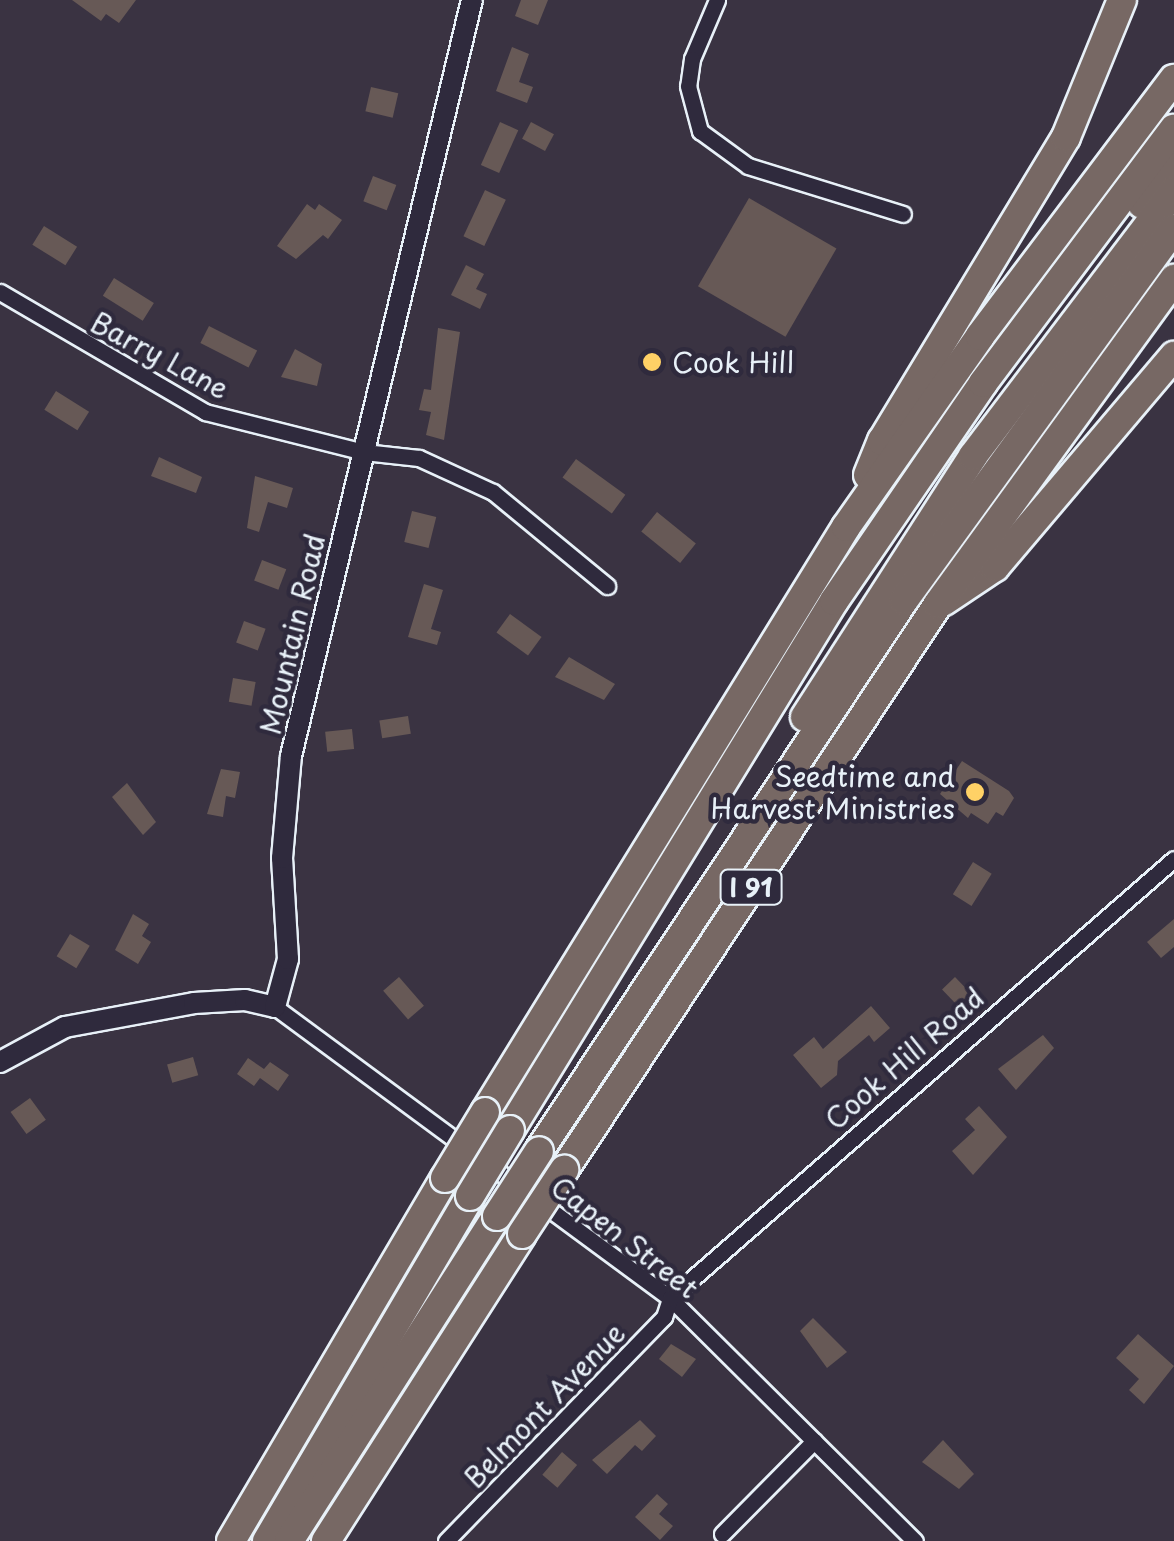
<!DOCTYPE html>
<style>
body{margin:0}
#map{position:relative;width:1174px;height:1541px;overflow:hidden;background:#3a3342;font-family:"Playpen Sans",sans-serif}
div>[style]{position:absolute}
[style*='--x']{left:calc(var(--x)*1px);top:calc(var(--y)*1px);width:calc(var(--w)*1px);rotate:calc(var(--a)*1deg)}
.building>*{inset:0;background:#675956;transform-origin:0 0}
.roads{filter:drop-shadow(2px 0 #e8f1f8) drop-shadow(-2px 0 #e8f1f8) drop-shadow(0 2px #e8f1f8) drop-shadow(0 -2px #e8f1f8)}
.street>*{height:15px;margin:-7.5px;padding:0 7.5px;transform-origin:7.5px;border-radius:7.5px;background:#2f2a3d}
.secondary>*{height:20px;margin:-10px;padding:0 10px;transform-origin:10px;border-radius:10px;background:#2f2a3d}
.highway>*{height:28px;margin:-14px;padding:0 14px;transform-origin:14px;border-radius:14px;background:#776864}
.bridges{filter:drop-shadow(2px 0 #e8f1f8) drop-shadow(-2px 0 #e8f1f8) drop-shadow(0 2px #e8f1f8) drop-shadow(0 -2px #e8f1f8)}
.highway-bridge>*{height:28px;margin:-14px;padding:0 14px;transform-origin:14px;border-radius:14px;background:#776864}
.dots>*{width:28px;height:28px;translate:-50% -50%;box-sizing:border-box;border:5px solid #2f2a3d;border-radius:50%}
span{translate:-50% -50%;white-space:nowrap;text-align:center;line-height:1.15;-webkit-text-stroke:9px #2f2a3d;paint-order:stroke}
.shield-label span{padding:2px 8px;background:#2f2a3d;border:2px solid;border-radius:8px;-webkit-text-stroke-width:0}
.shield-label{font-size:25px;color:#e8f1f8;font-weight:700}
.street-label{font-size:28px;color:#e8f1f8}
.poi-label{font-size:28px;color:#e8f1f8}
.left{translate:0 -50%;text-align:left}
.right{translate:-100% -50%;text-align:right}
</style>
<div id="map">
<div class="building">
<i style="clip-path:polygon(72px 0,136px 0,119px 23px,106px 14px,101px 21px)"></i>
<i style="clip-path:polygon(521px 0,548px 0,538px 25px,515px 16px)"></i>
<i style="clip-path:polygon(512px 47px,529px 54px,519px 82px,533px 87px,527px 103px,496px 91px)"></i>
<i style="left:371px;top:87px;width:28px;height:25px;rotate:13deg"></i>
<i style="left:500px;top:122px;width:20px;height:47px;rotate:24deg"></i>
<i style="left:531px;top:122px;width:26px;height:19px;rotate:28deg"></i>
<i style="left:373px;top:176px;width:25px;height:27px;rotate:21deg"></i>
<i style="left:485px;top:190px;width:23px;height:51px;rotate:25deg"></i>
<i style="left:749px;top:198px;width:101px;height:102px;rotate:30deg"></i>
<i style="clip-path:polygon(307px 204px,315px 210px,319px 204px,342px 220px,328px 239px,323px 235px,296px 259px,277px 246px)"></i>
<i style="left:44px;top:226px;width:39px;height:22px;rotate:32deg"></i>
<i style="clip-path:polygon(466px 265px,484px 274px,476px 289px,487px 294px,480px 309px,451px 295px)"></i>
<i style="left:114px;top:278px;width:47px;height:21px;rotate:32deg"></i>
<i style="left:209px;top:326px;width:54px;height:19px;rotate:27deg"></i>
<i style="clip-path:polygon(438px 328px,460px 332px,444px 440px,426px 435px,431px 412px,419px 410px,424px 389px,431px 390px)"></i>
<i style="clip-path:polygon(295px 349px,322px 364px,317px 386px,281px 377px)"></i>
<i style="left:56px;top:391px;width:39px;height:22px;rotate:32deg"></i>
<i style="clip-path:polygon(159px 457px,202px 477px,196px 493px,151px 476px)"></i>
<i style="left:576px;top:459px;width:61px;height:23px;rotate:36deg"></i>
<i style="clip-path:polygon(255px 476px,293px 488px,287px 508px,268px 502px,259px 532px,247px 528px)"></i>
<i style="left:412px;top:511px;width:25px;height:32px;rotate:14deg"></i>
<i style="left:657px;top:512px;width:50px;height:25px;rotate:39deg"></i>
<i style="left:262px;top:560px;width:26px;height:22px;rotate:21deg"></i>
<i style="clip-path:polygon(424px 584px,443px 590px,431px 629px,441px 632px,437px 645px,408px 637px)"></i>
<i style="left:510px;top:614px;width:39px;height:23px;rotate:36deg"></i>
<i style="left:244px;top:621px;width:23px;height:23px;rotate:20deg"></i>
<i style="clip-path:polygon(569px 657px,615px 684px,604px 700px,555px 677px)"></i>
<i style="left:233px;top:678px;width:23px;height:24px;rotate:10deg"></i>
<i style="left:408px;top:716px;width:18px;height:29px;rotate:81deg"></i>
<i style="left:352px;top:729px;width:20px;height:27px;rotate:84deg"></i>
<i style="clip-path:polygon(962px 761px,1009px 791px,1014px 798px,1003px 816px,996px 812px,988px 824px,971px 813px,968px 818px,940px 794px)"></i>
<i style="clip-path:polygon(221px 769px,240px 772px,235px 798px,226px 796px,223px 817px,207px 814px)"></i>
<i style="clip-path:polygon(127px 783px,156px 822px,143px 835px,112px 797px)"></i>
<i style="left:973px;top:862px;width:22px;height:38px;rotate:32deg"></i>
<i style="clip-path:polygon(133px 914px,149px 924px,142px 936px,151px 942px,138px 964px,115px 950px)"></i>
<i style="clip-path:polygon(1174px 919px,1174px 947px,1161px 958px,1147px 942px)"></i>
<i style="left:70px;top:934px;width:23px;height:26px;rotate:31deg"></i>
<i style="left:399px;top:977px;width:38px;height:21px;rotate:49deg"></i>
<i style="left:955px;top:977px;width:28px;height:18px;rotate:46deg"></i>
<i style="clip-path:polygon(871px 1006px,890px 1028px,874px 1042px,869px 1035px,838px 1061px,837px 1075px,821px 1088px,793px 1055px,814px 1037px,823px 1049px)"></i>
<i style="clip-path:polygon(1043px 1035px,1054px 1048px,1016px 1090px,998px 1069px)"></i>
<i style="left:193px;top:1057px;width:19px;height:27px;rotate:74deg"></i>
<i style="clip-path:polygon(248px 1058px,264px 1069px,270px 1062px,289px 1075px,278px 1091px,260px 1078px,254px 1086px,237px 1074px)"></i>
<i style="left:30px;top:1098px;width:27px;height:24px;rotate:54deg"></i>
<i style="clip-path:polygon(979px 1106px,1007px 1137px,973px 1175px,952px 1151px,975px 1130px,965px 1119px)"></i>
<i style="clip-path:polygon(813px 1318px,847px 1352px,827px 1368px,800px 1331px)"></i>
<i style="clip-path:polygon(1138px 1334px,1174px 1366px,1144px 1404px,1129px 1390px,1139px 1379px,1116px 1358px)"></i>
<i style="clip-path:polygon(671px 1344px,696px 1359px,682px 1377px,659px 1359px)"></i>
<i style="clip-path:polygon(640px 1420px,656px 1436px,642px 1451px,635px 1445px,607px 1474px,592px 1460px)"></i>
<i style="clip-path:polygon(943px 1440px,974px 1474px,959px 1489px,922px 1462px)"></i>
<i style="left:562px;top:1452px;width:20px;height:30px;rotate:41deg"></i>
<i style="clip-path:polygon(657px 1494px,668px 1504px,659px 1514px,673px 1526px,660px 1540px,635px 1517px)"></i>
</div>
<div class="roads">
<div class="street">
<i style="--x:717;--y:0;--w:64;--a:113"></i>
<i style="--x:692;--y:59;--w:27;--a:98"></i>
<i style="--x:688;--y:86;--w:47;--a:75.1"></i>
<i style="--x:700;--y:131;--w:59;--a:36.1"></i>
<i style="--x:748;--y:166;--w:162;--a:17.2"></i>
<i style="--x:0;--y:292;--w:238;--a:30.3"></i>
<i style="--x:205;--y:412;--w:164;--a:14.1"></i>
<i style="--x:364;--y:452;--w:55;--a:6.2"></i>
<i style="--x:419;--y:458;--w:81;--a:24.7"></i>
<i style="--x:493;--y:492;--w:148;--a:39.5"></i>
<i style="--x:275;--y:1007;--w:491;--a:36.4"></i>
<i style="--x:670;--y:1298;--w:345;--a:44.8"></i>
<i style="--x:722;--y:1534;--w:131;--a:-45.3"></i>
<i style="--x:446;--y:1541;--w:313;--a:-45.8"></i>
<i style="--x:664;--y:1317;--w:20;--a:-72"></i>
<i style="--x:670;--y:1298;--w:668;--a:-41.06"></i>
</div>
<div class="secondary">
<i style="--x:0;--y:1062;--w:74;--a:-28.3"></i>
<i style="--x:65;--y:1027;--w:131;--a:-10.5"></i>
<i style="--x:194;--y:1003;--w:51;--a:-3.4"></i>
<i style="--x:245;--y:1000;--w:31;--a:13"></i>
<i style="--x:275;--y:1007;--w:50;--a:-74.8"></i>
<i style="--x:288;--y:959;--w:101;--a:-93.4"></i>
<i style="--x:282;--y:858;--w:102;--a:-85"></i>
<i style="--x:291;--y:756;--w:777;--a:-76.54"></i>
</div>
<div class="highway">
<i style="--x:1142;--y:204;--w:54;--a:-53.3"></i>
<i style="--x:868;--y:475;--w:37;--a:-68"></i>
<i style="--x:882;--y:441;--w:355;--a:-58.8"></i>
<i style="--x:1066;--y:137;--w:148;--a:-67.8"></i>
<i style="--x:944;--y:601;--w:61;--a:-33.7"></i>
<i style="--x:995;--y:567;--w:277;--a:-49.7"></i>
<i style="--x:805;--y:717;--w:310;--a:-57.2"></i>
<i style="--x:973;--y:456;--w:333;--a:-52.8"></i>
<i style="--x:485;--y:1112;--w:687;--a:-58.32"></i>
<i style="--x:846;--y:527;--w:233;--a:-54.9"></i>
<i style="--x:980;--y:336;--w:322;--a:-53"></i>
<i style="--x:510;--y:1130;--w:620;--a:-58.51"></i>
<i style="--x:834;--y:601;--w:264;--a:-55.6"></i>
<i style="--x:983;--y:383;--w:318;--a:-53.1"></i>
<i style="--x:539;--y:1151;--w:661;--a:-56.48"></i>
<i style="--x:904;--y:600;--w:459;--a:-54"></i>
<i style="--x:564;--y:1170;--w:678;--a:-56.54"></i>
<i style="--x:938;--y:604;--w:402;--a:-54"></i>
<i style="--x:231;--y:1541;--w:421;--a:-59.5"></i>
<i style="--x:267;--y:1541;--w:400;--a:-59.5"></i>
<i style="--x:289;--y:1541;--w:386;--a:-57.4"></i>
<i style="--x:326;--y:1541;--w:364;--a:-57.4"></i>
</div>
</div>
<div class="bridges">
<div class="highway-bridge">
<i style="--x:445;--y:1178;--w:77;--a:-58.8"></i>
<i style="--x:470;--y:1196;--w:77;--a:-58.8"></i>
<i style="--x:497;--y:1216;--w:77;--a:-57.1"></i>
<i style="--x:522;--y:1234;--w:77;--a:-56.7"></i>
</div>
</div>
<div class="dots">
<i style="left:652px;top:362px;background:#ffd166"></i>
<i style="left:975px;top:792px;background:#ffd166"></i>
</div>
<div class="shield-label">
<span style="left:751px;top:887px">I 91</span>
</div>
<div class="street-label">
<span style="left:160px;top:355px;rotate:28deg">Barry Lane</span>
<span style="left:292px;top:634px;rotate:-77deg">Mountain Road</span>
<span style="left:904px;top:1058px;rotate:-41deg">Cook Hill Road</span>
<span style="left:625px;top:1237px;rotate:38deg">Capen Street</span>
<span style="left:544px;top:1405px;rotate:-46deg">Belmont Avenue</span>
</div>
<div class="poi-label">
<span class="left" style="left:672px;top:362px">Cook Hill</span>
<span class="right" style="left:955px;top:792px">Seedtime and<br>Harvest Ministries</span>
</div>
</div>
